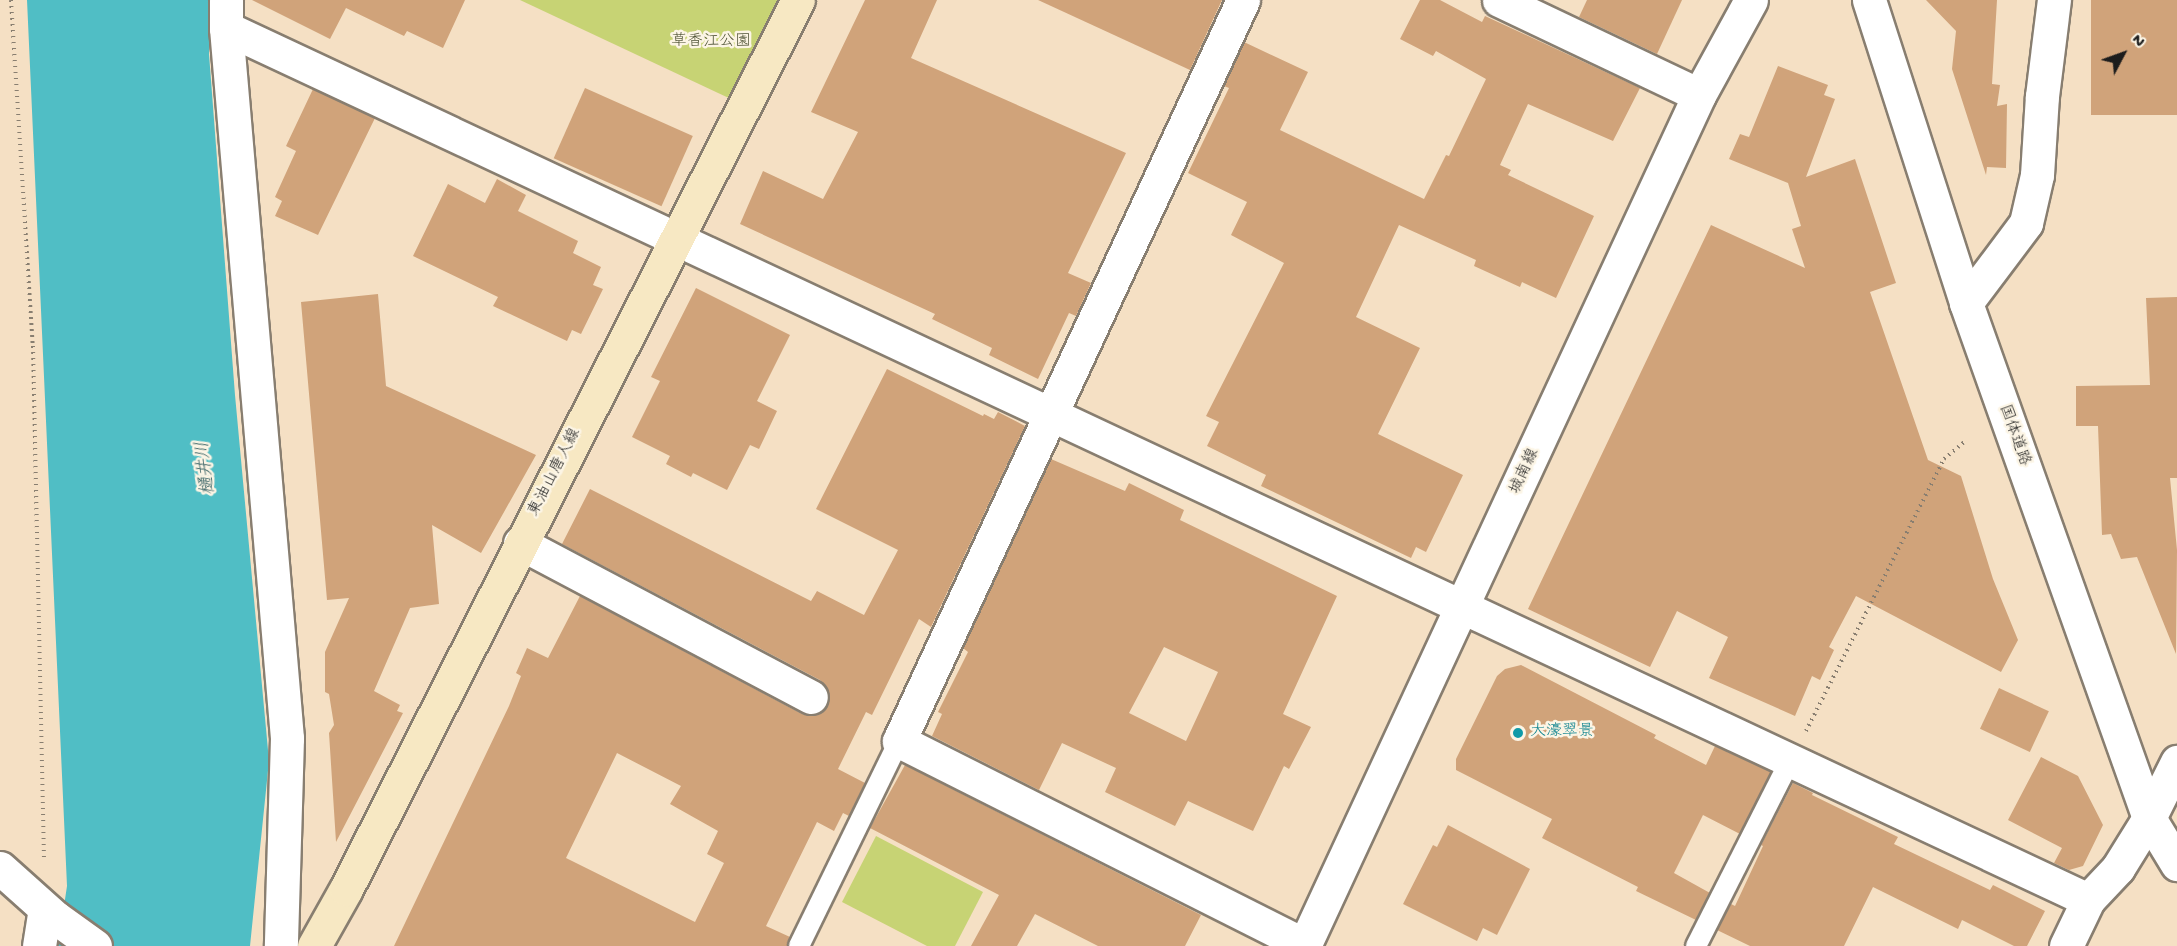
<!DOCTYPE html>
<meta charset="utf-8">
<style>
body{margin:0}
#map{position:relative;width:2177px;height:946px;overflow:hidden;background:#f5e0c4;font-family:"Gochi Hand","Klee One",sans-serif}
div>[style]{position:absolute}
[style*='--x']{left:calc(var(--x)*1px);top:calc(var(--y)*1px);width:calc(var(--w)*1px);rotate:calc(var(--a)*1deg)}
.green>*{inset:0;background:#c7d374}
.water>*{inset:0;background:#50bec5}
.building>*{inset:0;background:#d0a37a;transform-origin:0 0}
.path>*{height:4px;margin-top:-2px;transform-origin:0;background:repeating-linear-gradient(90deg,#887e70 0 1.5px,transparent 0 6px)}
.roads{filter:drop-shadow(2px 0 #887e70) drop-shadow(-2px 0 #887e70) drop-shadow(0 2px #887e70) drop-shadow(0 -2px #887e70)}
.service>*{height:20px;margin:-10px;padding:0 10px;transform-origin:10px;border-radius:10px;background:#fff}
.minor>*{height:33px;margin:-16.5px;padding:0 16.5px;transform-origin:16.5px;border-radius:16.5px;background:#fff}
.tertiary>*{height:33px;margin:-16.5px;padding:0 16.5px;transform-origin:16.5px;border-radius:16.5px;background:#fff}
.secondary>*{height:33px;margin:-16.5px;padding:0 16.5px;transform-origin:16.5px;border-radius:16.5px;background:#f7e8c3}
.dots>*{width:16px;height:16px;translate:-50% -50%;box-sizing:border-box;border:3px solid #fcf5e5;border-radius:50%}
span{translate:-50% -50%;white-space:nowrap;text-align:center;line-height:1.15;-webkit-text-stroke:5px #fcf5e5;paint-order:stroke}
.park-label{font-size:16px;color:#4f5336}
.street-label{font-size:16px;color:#1c1c1c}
.culture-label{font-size:16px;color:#0d838f}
.left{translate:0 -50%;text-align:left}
.water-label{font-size:18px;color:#315d60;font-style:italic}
.north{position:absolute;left:2093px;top:24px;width:60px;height:60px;-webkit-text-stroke:4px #fcf5e5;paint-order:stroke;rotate:49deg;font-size:16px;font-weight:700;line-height:24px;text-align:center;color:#1c1c1c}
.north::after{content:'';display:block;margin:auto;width:21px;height:27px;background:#1c1c1c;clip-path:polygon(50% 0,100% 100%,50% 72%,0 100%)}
</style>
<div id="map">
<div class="green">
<i style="clip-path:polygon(520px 0,779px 0,733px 100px)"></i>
<i style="clip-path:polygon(876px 836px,983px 892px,955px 946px,927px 946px,842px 902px)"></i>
</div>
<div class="water">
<i style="clip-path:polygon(27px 0,210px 0,209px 54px,235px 395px,269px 761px,250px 946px,58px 946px,67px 886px)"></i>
</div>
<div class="building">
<i style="clip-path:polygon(252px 0,465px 0,443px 48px,407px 31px,404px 36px,346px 8px,330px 39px)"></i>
<i style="clip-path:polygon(865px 0,937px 0,911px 58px,1126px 153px,1068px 273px,1091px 283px,1076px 316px,1069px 313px,1038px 379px,989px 355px,992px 348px,932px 319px,935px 314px,740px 224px,763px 171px,823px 199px,858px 132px,811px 112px)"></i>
<i style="clip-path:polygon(1038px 0,1222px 0,1190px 70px)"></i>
<i style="clip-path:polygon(1420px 0,1440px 0,1482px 22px,1485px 16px,1640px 88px,1613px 141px,1528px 104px,1500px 165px,1511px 170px,1508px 175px,1594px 216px,1556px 298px,1522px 282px,1520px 287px,1474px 266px,1476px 260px,1399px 225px,1356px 317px,1420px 348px,1378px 434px,1463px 475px,1426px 552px,1416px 547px,1411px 558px,1261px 486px,1266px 475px,1207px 446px,1219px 422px,1206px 416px,1284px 263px,1231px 235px,1247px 202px,1188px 173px,1229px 88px,1224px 86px,1244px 42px,1308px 72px,1280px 130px,1424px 199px,1446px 155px,1449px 156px,1486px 79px,1436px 51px,1433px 56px,1400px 39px)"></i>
<i style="clip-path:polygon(1587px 0,1682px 0,1657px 54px,1579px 17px)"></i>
<i style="clip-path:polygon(1926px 0,1997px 0,1992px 84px,2000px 85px,1997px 106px,2007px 104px,2006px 168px,1987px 167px,1986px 175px,1952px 69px,1956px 31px)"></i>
<i style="left:2091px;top:0;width:86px;height:115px"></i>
<i style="clip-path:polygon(1778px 66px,1828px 85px,1824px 95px,1835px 99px,1806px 177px,1855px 159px,1896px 283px,1870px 292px,1928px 460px,1961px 476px,1993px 579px,2018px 640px,2001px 672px,1856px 596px,1829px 647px,1834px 650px,1820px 680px,1812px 676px,1795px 716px,1709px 678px,1728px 637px,1677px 611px,1650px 667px,1528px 609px,1711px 225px,1805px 268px,1792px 229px,1801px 226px,1788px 183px,1729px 159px,1740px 134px,1749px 137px)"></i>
<i style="left:585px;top:88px;width:118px;height:77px;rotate:24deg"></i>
<i style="clip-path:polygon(313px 89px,375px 118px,318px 235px,275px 216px,282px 201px,275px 197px,296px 151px,286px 146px)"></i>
<i style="clip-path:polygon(497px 179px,526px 195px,518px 211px,578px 241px,573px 253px,601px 267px,593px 285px,603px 289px,581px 334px,572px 330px,567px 341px,493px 306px,498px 297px,413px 256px,448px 184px,485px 203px)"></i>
<i style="clip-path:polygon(696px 288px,790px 335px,757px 401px,777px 411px,759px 449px,750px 445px,727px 490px,693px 473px,691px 477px,666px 464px,670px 456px,632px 437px,660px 381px,651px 377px)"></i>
<i style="clip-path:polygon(378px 294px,386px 386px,536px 455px,481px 553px,432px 525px,439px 604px,410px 608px,374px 691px,400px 705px,397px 711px,403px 713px,336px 842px,329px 733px,334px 725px,329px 694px,325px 692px,325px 652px,349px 598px,327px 600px,301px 302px)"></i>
<i style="clip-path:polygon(2177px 297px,2177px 478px,2170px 478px,2177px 550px,2176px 654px,2137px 557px,2121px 559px,2111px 534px,2102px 535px,2098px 426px,2076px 426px,2076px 386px,2150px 385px,2146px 298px)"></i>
<i style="clip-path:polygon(evenodd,887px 369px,983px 416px,984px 414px,994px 419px,998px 412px,1025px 426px,931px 627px,919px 619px,872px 715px,866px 712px,838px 769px,865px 783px,849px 816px,843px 813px,834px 831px,817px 822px,766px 926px,790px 937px,787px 946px,394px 946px,509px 706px,521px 676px,516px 673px,527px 648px,548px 658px,580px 596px,802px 714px,812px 716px,820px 713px,827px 706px,830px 696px,826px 687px,820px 680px,562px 544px,590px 489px,811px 601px,817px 591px,864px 615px,898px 550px,816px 509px,887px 369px,617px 753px,681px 786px,670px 804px,718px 831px,707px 854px,724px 863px,695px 922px,566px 858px,617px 753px)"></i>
<i style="clip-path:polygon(evenodd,1051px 459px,1125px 491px,1129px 483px,1184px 510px,1180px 520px,1337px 596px,1283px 714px,1311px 727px,1289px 769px,1284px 766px,1253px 831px,1188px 801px,1175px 826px,1105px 792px,1116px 768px,1062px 743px,1039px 790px,932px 736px,942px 714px,938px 712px,968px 652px,963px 648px,1051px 459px,1164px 647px,1218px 672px,1186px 741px,1129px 713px,1164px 647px)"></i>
<i style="clip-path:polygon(1521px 665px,1656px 735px,1654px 738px,1706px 765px,1715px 746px,1771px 772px,1740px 834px,1703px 815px,1674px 873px,1710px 893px,1696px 920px,1636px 891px,1638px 887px,1542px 838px,1552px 819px,1456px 770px,1456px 759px,1497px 676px,1505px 669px)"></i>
<i style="left:1999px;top:688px;width:55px;height:45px;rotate:25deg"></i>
<i style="clip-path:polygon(2041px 757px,2078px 776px,2103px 825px,2083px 866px,2069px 870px,2054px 863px,2062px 848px,2008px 820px)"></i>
<i style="clip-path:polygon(905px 765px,1201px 915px,1185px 946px,1098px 946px,1035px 914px,1017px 946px,971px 946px,999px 895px,870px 828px)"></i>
<i style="clip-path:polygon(1793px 783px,1813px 793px,1812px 795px,1898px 837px,1894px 844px,1990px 890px,1993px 885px,2045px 911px,2027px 946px,2014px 946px,1962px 920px,1958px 929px,1873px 887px,1844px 946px,1750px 946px,1717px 930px,1731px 904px,1735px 906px,1763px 846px,1761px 845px)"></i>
<i style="clip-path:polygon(1448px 825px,1530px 869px,1497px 935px,1483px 928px,1477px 941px,1403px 904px,1433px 845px,1437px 847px)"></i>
</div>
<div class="path">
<i style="--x:11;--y:0;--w:347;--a:86.4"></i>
<i style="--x:33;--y:346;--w:514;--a:88.77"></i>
<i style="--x:1806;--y:731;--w:305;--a:-63.1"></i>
<i style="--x:1944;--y:459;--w:26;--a:-40"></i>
</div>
<div class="roads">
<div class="service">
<i style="--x:799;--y:946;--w:228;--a:-64"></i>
<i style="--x:1696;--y:946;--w:208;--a:-63.1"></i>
</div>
<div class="minor">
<i style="--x:1243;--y:0;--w:817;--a:114.9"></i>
<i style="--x:899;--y:741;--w:454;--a:26.7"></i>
<i style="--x:1499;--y:0;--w:221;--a:25.4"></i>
<i style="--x:226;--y:28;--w:2056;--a:25.09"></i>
<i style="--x:1966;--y:303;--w:100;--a:-53.1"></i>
<i style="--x:2026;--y:223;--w:49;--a:-77.1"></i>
<i style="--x:2037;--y:175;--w:79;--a:-86.4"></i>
<i style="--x:2042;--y:96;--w:97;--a:-82.9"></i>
<i style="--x:520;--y:543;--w:329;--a:27.9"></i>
<i style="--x:2149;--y:818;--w:63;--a:-63.4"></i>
<i style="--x:0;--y:868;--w:75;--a:41.8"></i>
<i style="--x:56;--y:918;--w:48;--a:35.7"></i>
<i style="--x:39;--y:946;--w:37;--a:-81"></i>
</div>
<div class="tertiary">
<i style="--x:226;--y:0;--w:28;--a:90"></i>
<i style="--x:226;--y:28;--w:713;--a:85.09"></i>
<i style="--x:287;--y:738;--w:208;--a:91.7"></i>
<i style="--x:1869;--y:0;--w:318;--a:72.2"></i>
<i style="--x:1966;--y:303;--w:547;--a:70.44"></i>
<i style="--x:2149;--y:818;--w:54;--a:58.7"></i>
<i style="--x:1304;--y:946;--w:938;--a:-65.1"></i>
<i style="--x:1699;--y:95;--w:108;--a:-61.3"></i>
<i style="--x:2066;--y:946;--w:51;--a:-64.4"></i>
<i style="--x:2088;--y:900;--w:44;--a:-46.8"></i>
<i style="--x:2118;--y:868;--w:59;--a:-58.2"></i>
</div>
<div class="secondary">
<i style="--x:314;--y:946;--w:65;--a:-60.7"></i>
<i style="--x:346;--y:889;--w:997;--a:-63.05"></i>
</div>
</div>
<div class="dots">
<i style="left:1518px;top:733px;background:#0f9aa8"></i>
</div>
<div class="park-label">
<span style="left:711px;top:43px">草香江公園</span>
</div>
<div class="street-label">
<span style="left:2013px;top:436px;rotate:70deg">国体道路</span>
<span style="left:1526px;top:472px;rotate:-65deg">城南線</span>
<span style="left:556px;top:473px;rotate:-63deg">東油山唐人線</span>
</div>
<div class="culture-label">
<span class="left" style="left:1530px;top:733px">大濠翠景</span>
</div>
<div class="water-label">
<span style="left:207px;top:468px;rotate:-97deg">樋井川</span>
</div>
<div class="north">N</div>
</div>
